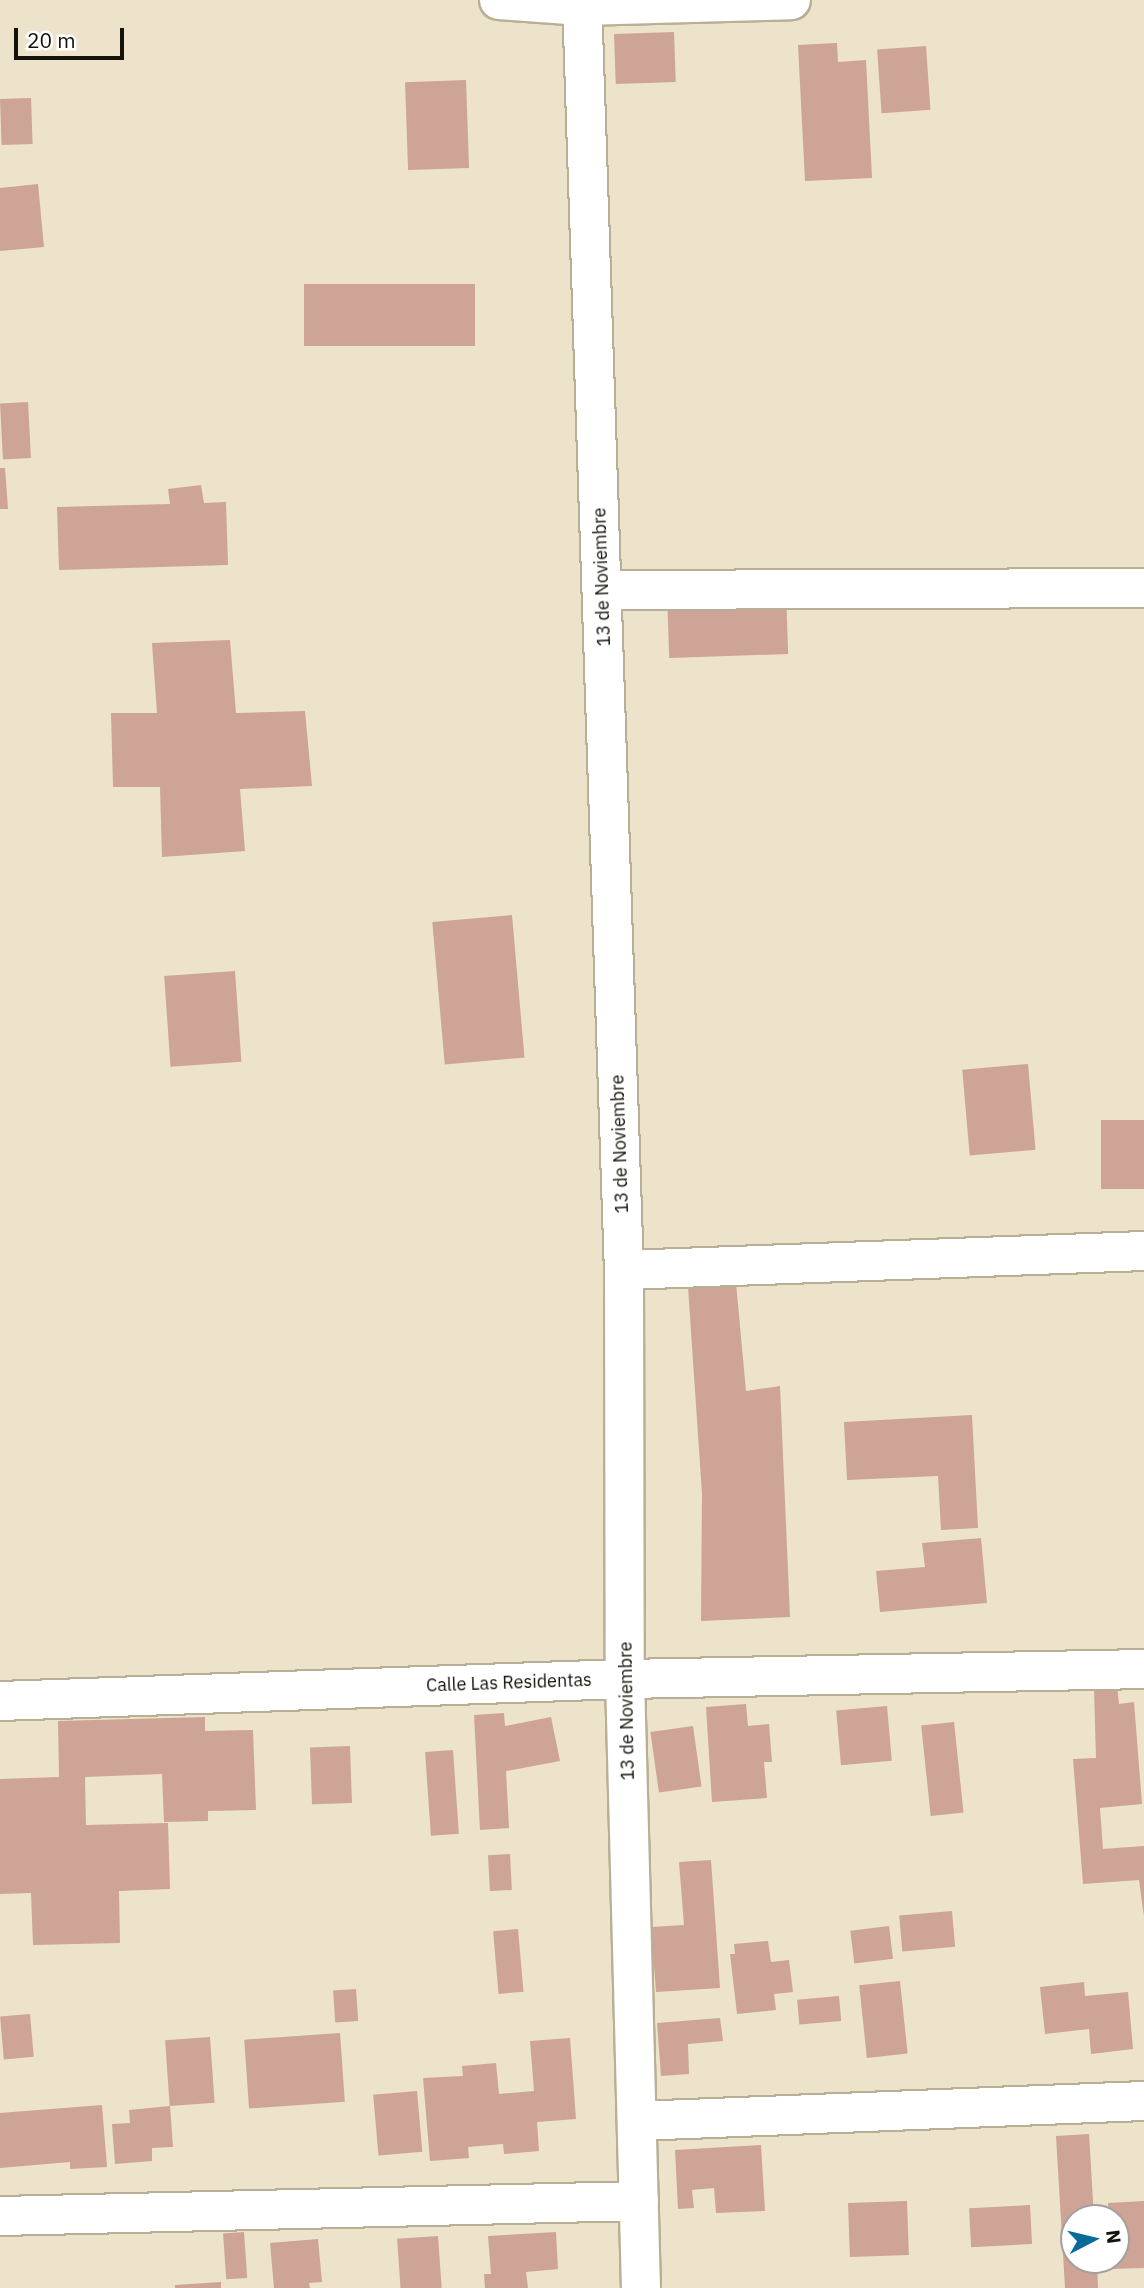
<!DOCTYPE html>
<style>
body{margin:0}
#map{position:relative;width:1144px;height:2288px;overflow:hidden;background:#ece3ca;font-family:"IBM Plex Sans",sans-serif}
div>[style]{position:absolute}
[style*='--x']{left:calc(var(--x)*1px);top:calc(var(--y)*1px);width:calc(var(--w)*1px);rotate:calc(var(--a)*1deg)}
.building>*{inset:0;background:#cda495;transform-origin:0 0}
.roads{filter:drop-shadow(2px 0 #b7af96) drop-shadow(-2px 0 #b7af96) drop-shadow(0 2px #b7af96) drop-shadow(0 -2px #b7af96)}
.minor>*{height:38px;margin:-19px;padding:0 19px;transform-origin:19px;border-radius:19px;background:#fff}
span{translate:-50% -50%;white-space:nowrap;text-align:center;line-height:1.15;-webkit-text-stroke:5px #fff;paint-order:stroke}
.street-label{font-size:18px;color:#151209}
.north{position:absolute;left:1060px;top:2204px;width:70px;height:70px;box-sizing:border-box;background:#fff;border:2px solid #a1a09d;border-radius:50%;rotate:83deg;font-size:19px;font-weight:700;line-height:28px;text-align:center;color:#151209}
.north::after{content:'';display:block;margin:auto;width:24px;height:32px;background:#086b99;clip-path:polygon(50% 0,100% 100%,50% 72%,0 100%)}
.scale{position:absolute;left:14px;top:28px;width:110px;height:32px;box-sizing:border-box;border:4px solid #151209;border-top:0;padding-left:9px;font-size:21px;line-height:24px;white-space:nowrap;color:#151209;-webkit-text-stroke:5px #fff;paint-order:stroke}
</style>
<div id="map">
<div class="building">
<i style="left:674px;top:32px;width:50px;height:60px;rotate:88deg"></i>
<i style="clip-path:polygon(837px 43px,838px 62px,866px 60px,872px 178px,805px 181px,798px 45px)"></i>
<i style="left:926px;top:46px;width:64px;height:49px;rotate:86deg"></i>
<i style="left:466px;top:80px;width:88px;height:61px;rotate:88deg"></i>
<i style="left:31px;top:98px;width:46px;height:31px;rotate:88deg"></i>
<i style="clip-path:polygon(38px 184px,44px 247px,0 251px,0 188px)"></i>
<i style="left:304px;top:284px;width:171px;height:62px"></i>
<i style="left:28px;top:402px;width:56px;height:28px;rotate:87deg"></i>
<i style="clip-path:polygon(0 468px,5px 468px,8px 509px,0 509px)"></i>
<i style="clip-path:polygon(201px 485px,204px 503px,226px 502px,228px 565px,59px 570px,57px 507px,170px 504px,168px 489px)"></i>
<i style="left:786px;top:592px;width:62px;height:119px;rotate:88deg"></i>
<i style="clip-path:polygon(230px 640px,236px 713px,305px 711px,312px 786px,240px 789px,245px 851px,162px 857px,160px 787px,113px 787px,111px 713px,157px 713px,152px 643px)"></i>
<i style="left:512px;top:915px;width:143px;height:80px;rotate:85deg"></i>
<i style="left:235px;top:971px;width:91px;height:71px;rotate:86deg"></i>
<i style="left:1028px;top:1064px;width:86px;height:66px;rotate:85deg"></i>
<i style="left:1144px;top:1120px;width:69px;height:43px;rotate:90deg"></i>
<i style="clip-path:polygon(736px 1283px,746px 1391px,780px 1386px,790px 1617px,701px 1621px,702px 1494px,688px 1287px)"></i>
<i style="clip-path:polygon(972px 1415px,978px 1528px,941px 1530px,938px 1476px,847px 1480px,844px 1422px)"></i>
<i style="clip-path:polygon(981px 1538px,987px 1603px,880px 1612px,876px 1571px,925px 1567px,922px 1543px)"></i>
<i style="clip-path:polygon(1117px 1686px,1119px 1704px,1134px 1702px,1142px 1804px,1100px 1808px,1103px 1849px,1144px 1846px,1144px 1917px,1139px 1880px,1083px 1884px,1073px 1759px,1096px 1758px,1094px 1688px)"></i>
<i style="clip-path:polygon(746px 1704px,748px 1726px,769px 1724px,772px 1762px,764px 1762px,767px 1798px,712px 1802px,706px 1707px)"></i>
<i style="left:887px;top:1706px;width:55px;height:51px;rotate:85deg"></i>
<i style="clip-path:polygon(504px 1713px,505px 1726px,551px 1717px,560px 1761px,506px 1771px,509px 1828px,480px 1830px,474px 1715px)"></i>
<i style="clip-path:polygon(205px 1717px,205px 1731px,253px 1730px,256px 1810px,208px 1811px,208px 1821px,164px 1822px,162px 1774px,85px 1777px,86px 1825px,168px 1823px,170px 1889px,119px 1891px,120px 1943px,33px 1945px,31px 1893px,0 1894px,0 1779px,59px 1777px,58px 1721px)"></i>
<i style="left:954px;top:1722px;width:91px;height:33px;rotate:84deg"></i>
<i style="left:693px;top:1726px;width:61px;height:43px;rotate:82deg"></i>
<i style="left:350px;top:1746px;width:57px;height:40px;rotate:88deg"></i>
<i style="left:453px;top:1750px;width:84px;height:28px;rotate:86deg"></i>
<i style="left:510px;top:1854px;width:36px;height:22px;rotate:87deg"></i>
<i style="clip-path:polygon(711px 1860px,720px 1988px,656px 1992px,651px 1927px,684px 1925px,679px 1862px)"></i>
<i style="left:952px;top:1911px;width:36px;height:53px;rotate:85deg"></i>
<i style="left:889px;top:1926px;width:33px;height:39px;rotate:83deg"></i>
<i style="left:518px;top:1929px;width:63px;height:25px;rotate:85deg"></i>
<i style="clip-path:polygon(768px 1941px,771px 1962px,789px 1960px,793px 1992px,774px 1994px,776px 2010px,737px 2014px,730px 1954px,735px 1954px,734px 1944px)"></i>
<i style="left:900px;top:1981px;width:73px;height:41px;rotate:84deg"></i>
<i style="clip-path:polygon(1084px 1982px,1085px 1996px,1128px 1992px,1133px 2049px,1091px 2054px,1089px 2029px,1045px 2034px,1040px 1987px)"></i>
<i style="left:356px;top:1989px;width:32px;height:23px;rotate:86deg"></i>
<i style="left:839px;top:1996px;width:25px;height:42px;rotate:85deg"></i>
<i style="left:30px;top:2014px;width:43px;height:30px;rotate:85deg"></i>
<i style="clip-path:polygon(720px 2018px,723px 2041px,688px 2044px,689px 2074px,661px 2076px,657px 2023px)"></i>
<i style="left:340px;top:2033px;width:69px;height:96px;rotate:86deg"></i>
<i style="left:210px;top:2037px;width:66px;height:45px;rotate:86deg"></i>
<i style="clip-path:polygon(570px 2038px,576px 2119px,537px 2122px,539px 2151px,504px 2154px,503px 2144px,468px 2147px,469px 2158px,430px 2161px,423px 2078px,463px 2076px,462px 2066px,496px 2063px,499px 2094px,534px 2091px,530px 2041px)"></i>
<i style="left:417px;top:2091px;width:61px;height:44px;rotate:85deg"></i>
<i style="clip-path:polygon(102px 2105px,107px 2167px,70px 2169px,70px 2162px,0 2168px,0 2113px)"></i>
<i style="clip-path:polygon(170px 2106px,173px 2147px,152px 2148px,152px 2161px,115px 2164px,112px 2124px,130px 2123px,129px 2110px)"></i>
<i style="clip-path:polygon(1089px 2134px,1094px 2218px,1074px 2218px,1074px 2260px,1097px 2260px,1098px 2288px,1065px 2288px,1056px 2136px)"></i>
<i style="clip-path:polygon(761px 2145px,765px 2211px,716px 2213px,714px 2188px,692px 2190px,694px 2208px,678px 2209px,675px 2150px)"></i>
<i style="left:907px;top:2201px;width:54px;height:59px;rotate:88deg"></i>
<i style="clip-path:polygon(1144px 2201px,1144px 2268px,1111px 2269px,1111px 2260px,1116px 2260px,1116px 2218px,1109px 2218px,1108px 2203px)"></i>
<i style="left:1030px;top:2205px;width:39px;height:61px;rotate:87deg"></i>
<i style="left:244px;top:2232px;width:46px;height:21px;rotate:86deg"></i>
<i style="clip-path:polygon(556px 2232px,558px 2269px,526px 2272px,528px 2288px,485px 2288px,484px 2274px,491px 2274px,488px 2236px)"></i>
<i style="left:438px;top:2236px;width:52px;height:41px;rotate:86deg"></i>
<i style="clip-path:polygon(318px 2239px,322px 2282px,309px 2283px,310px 2288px,274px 2288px,270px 2243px)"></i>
<i style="clip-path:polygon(221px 2282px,221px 2288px,175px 2288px,175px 2285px)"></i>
</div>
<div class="roads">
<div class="minor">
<i style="--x:499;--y:0;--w:83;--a:4.1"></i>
<i style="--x:582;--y:6;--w:209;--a:-1.6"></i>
<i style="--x:582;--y:0;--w:1271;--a:88.11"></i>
<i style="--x:624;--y:1270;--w:409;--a:89.9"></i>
<i style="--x:625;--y:1679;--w:609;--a:88.5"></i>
<i style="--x:602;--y:590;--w:542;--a:-0.21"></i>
<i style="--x:624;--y:1270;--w:520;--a:-2.09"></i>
<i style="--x:0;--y:1701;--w:625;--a:-2.02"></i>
<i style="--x:625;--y:1679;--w:519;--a:-1.1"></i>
<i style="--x:637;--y:2121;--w:507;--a:-2.26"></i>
<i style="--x:0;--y:2216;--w:639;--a:-1.34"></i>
</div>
</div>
<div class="street-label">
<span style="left:602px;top:577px;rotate:-92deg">13 de Noviembre</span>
<span style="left:620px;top:1144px;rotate:-92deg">13 de Noviembre</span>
<span style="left:509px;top:1683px;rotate:-2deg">Calle Las Residentas</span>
<span style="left:627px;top:1711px;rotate:-91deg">13 de Noviembre</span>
</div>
<div class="north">N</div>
<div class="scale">20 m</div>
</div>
